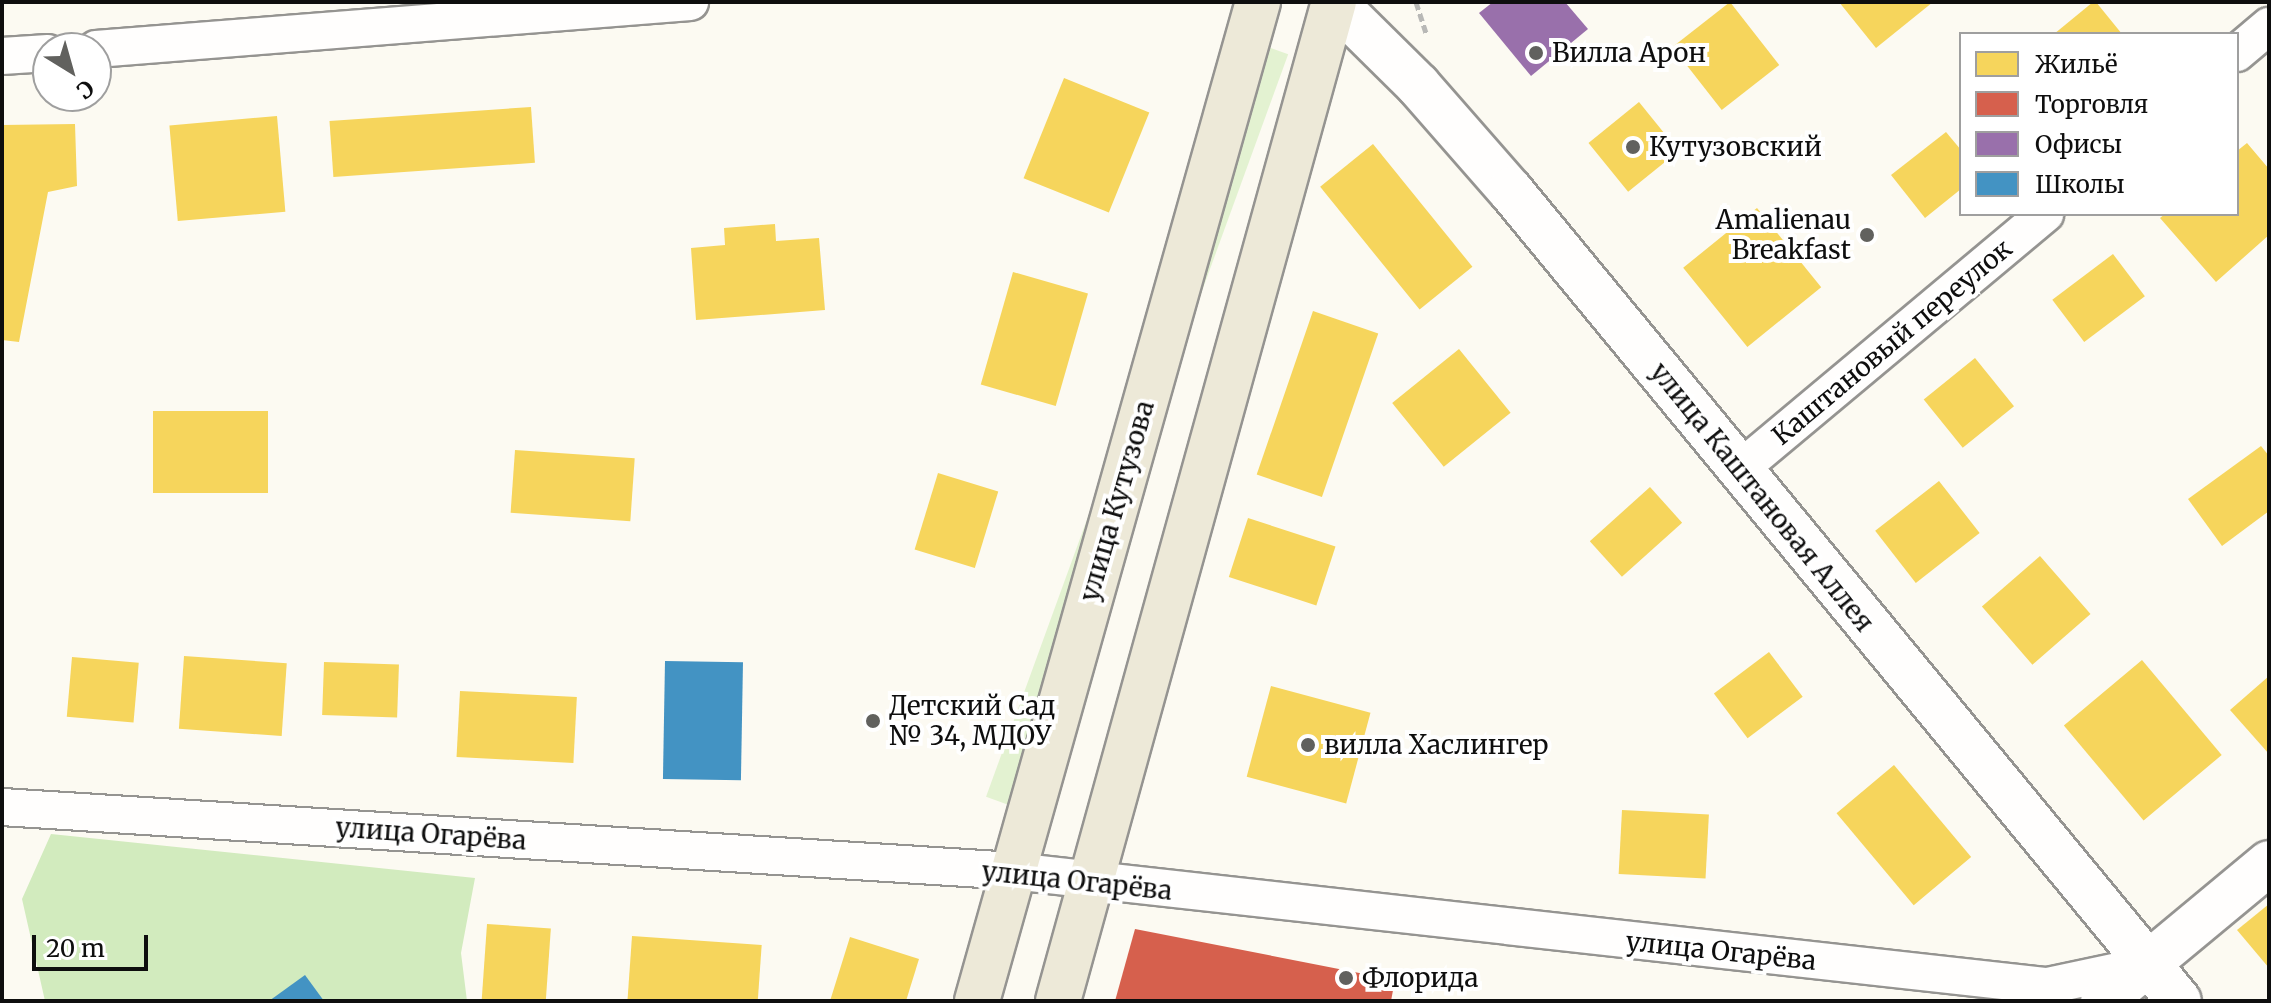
<!DOCTYPE html>
<meta charset="utf-8">
<style>
body{margin:0}
#map{position:relative;width:2271px;height:1003px;overflow:hidden;background:#fcfaf2;font-family:Merriweather,serif}
div>[style]{position:absolute}
[style*='--x']{left:calc(var(--x)*1px);top:calc(var(--y)*1px);width:calc(var(--w)*1px);rotate:calc(var(--a)*1deg)}
.green>*{inset:0;background:#e3f2d1;transform-origin:0 0}
.forest>*{inset:0;background:#d2ebbe}
.homes>*{inset:0;background:#f6d55c;transform-origin:0 0}
.shops>*{inset:0;background:#d6604d}
.offices>*{inset:0;background:#9970ab}
.schools>*{inset:0;background:#4393c3;transform-origin:0 0}
.path>*{height:5px;margin-top:-2.5px;transform-origin:0;background:repeating-linear-gradient(90deg,#b8b8b6 0 8px,transparent 0 12px)}
.roads{filter:drop-shadow(2px 0 #959491) drop-shadow(-2px 0 #959491) drop-shadow(0 2px #959491) drop-shadow(0 -2px #959491)}
.minor>*{height:36px;margin:-18px;padding:0 18px;transform-origin:18px;border-radius:18px;background:#fffefd}
.tertiary>*{height:44px;margin:-22px;padding:0 22px;transform-origin:22px;border-radius:22px;background:#fffefd}
.primary>*{height:44px;margin:-22px;padding:0 22px;transform-origin:22px;border-radius:22px;background:#ede9d8}
.dots>*{width:22px;height:22px;translate:-50% -50%;box-sizing:border-box;border:4px solid #fff;border-radius:50%}
span{translate:-50% -50%;white-space:nowrap;text-align:center;line-height:1.15;-webkit-text-stroke:8px #fff;paint-order:stroke}
.poi-label{font-size:26px;color:#0e0e0e}
.left{translate:0 -50%;text-align:left}
.right{translate:-100% -50%;text-align:right}
.street-label{font-size:26px;color:#0e0e0e}
.frame{position:absolute;inset:0;border:4px solid #0e0e0e;pointer-events:none}
.legend{position:absolute;left:1959px;top:32px;width:280px;height:184px;box-sizing:border-box;background:#fff;border:2px solid #9f9f9f;margin:0;padding:10px 14px;list-style:none;font-size:24px;color:#0e0e0e}
.legend li{display:flex;align-items:center;gap:16px;height:40px}
.legend b{width:40px;border:2px solid #9f9f9f}
.north{position:absolute;left:32px;top:32px;width:80px;height:80px;box-sizing:border-box;background:#fff;border:2px solid #9f9f9f;border-radius:50%;rotate:143deg;font-size:22px;font-weight:700;line-height:32px;text-align:center;color:#0e0e0e}
.north::after{content:'';display:block;margin:auto;width:28px;height:36px;background:#61615e;clip-path:polygon(50% 0,100% 100%,50% 72%,0 100%)}
.scale{position:absolute;left:32px;top:935px;width:116px;height:36px;box-sizing:border-box;border:4px solid #0e0e0e;border-top:0;padding-left:10px;font-size:24px;line-height:28px;white-space:nowrap;color:#0e0e0e;-webkit-text-stroke:6px #fff;paint-order:stroke}
</style>
<div id="map">
<div class="green">
<i style="left:1260px;top:44px;width:30px;height:801px;rotate:20deg"></i>
</div>
<div class="forest">
<i style="clip-path:polygon(51px 834px,475px 878px,461px 953px,467px 1001px,45px 1001px,22px 899px)"></i>
</div>
<div class="homes">
<i style="left:1730px;top:2px;width:80px;height:73px;rotate:52deg"></i>
<i style="clip-path:polygon(1839px 2px,1933px 2px,1876px 48px)"></i>
<i style="clip-path:polygon(2096px 2px,2122px 34px,2054px 34px,2093px 2px)"></i>
<i style="left:1064px;top:78px;width:92px;height:108px;rotate:22deg"></i>
<i style="left:1639px;top:102px;width:63px;height:65px;rotate:51deg"></i>
<i style="left:531px;top:107px;width:56px;height:202px;rotate:86deg"></i>
<i style="left:277px;top:116px;width:96px;height:108px;rotate:85deg"></i>
<i style="clip-path:polygon(75px 124px,77px 186px,48px 192px,19px 342px,2px 340px,2px 125px)"></i>
<i style="clip-path:polygon(1946px 132px,1961px 150px,1961px 189px,1925px 218px,1891px 175px)"></i>
<i style="clip-path:polygon(2247px 143px,2269px 169px,2269px 235px,2216px 282px,2160px 218px,2165px 214px,2237px 214px,2237px 151px)"></i>
<i style="left:1373px;top:144px;width:158px;height:68px;rotate:51deg"></i>
<i style="left:1757px;top:208px;width:102px;height:95px;rotate:51deg"></i>
<i style="clip-path:polygon(775px 224px,776px 241px,819px 238px,825px 310px,696px 320px,691px 248px,725px 245px,724px 228px)"></i>
<i style="left:2113px;top:254px;width:53px;height:76px;rotate:53deg"></i>
<i style="left:1013px;top:272px;width:78px;height:117px;rotate:16deg"></i>
<i style="left:1313px;top:311px;width:69px;height:173px;rotate:19deg"></i>
<i style="left:1459px;top:349px;width:82px;height:86px;rotate:51deg"></i>
<i style="left:1975px;top:358px;width:62px;height:66px;rotate:51deg"></i>
<i style="left:268px;top:411px;width:82px;height:115px;rotate:90deg"></i>
<i style="clip-path:polygon(2261px 446px,2269px 456px,2269px 511px,2222px 546px,2188px 499px)"></i>
<i style="left:515px;top:450px;width:120px;height:63px;rotate:4deg"></i>
<i style="left:938px;top:473px;width:63px;height:80px;rotate:17deg"></i>
<i style="left:1939px;top:481px;width:66px;height:81px;rotate:52deg"></i>
<i style="left:1650px;top:487px;width:48px;height:81px;rotate:48deg"></i>
<i style="left:1248px;top:518px;width:92px;height:62px;rotate:18deg"></i>
<i style="left:2040px;top:556px;width:77px;height:77px;rotate:49deg"></i>
<i style="left:1769px;top:652px;width:56px;height:69px;rotate:53deg"></i>
<i style="left:184px;top:656px;width:103px;height:73px;rotate:4deg"></i>
<i style="left:72px;top:657px;width:67px;height:60px;rotate:5deg"></i>
<i style="left:2142px;top:660px;width:124px;height:102px;rotate:50deg"></i>
<i style="left:324px;top:662px;width:75px;height:53px;rotate:2deg"></i>
<i style="clip-path:polygon(2269px 676px,2269px 754px,2230px 710px)"></i>
<i style="left:1271px;top:686px;width:103px;height:94px;rotate:15deg"></i>
<i style="left:460px;top:691px;width:117px;height:66px;rotate:3deg"></i>
<i style="left:1894px;top:765px;width:120px;height:75px;rotate:50deg"></i>
<i style="left:1622px;top:810px;width:87px;height:64px;rotate:3deg"></i>
<i style="clip-path:polygon(2269px 904px,2269px 968px,2237px 930px)"></i>
<i style="left:487px;top:924px;width:64px;height:77px;rotate:4deg"></i>
<i style="left:632px;top:936px;width:130px;height:65px;rotate:4deg"></i>
<i style="clip-path:polygon(850px 937px,919px 959px,906px 1001px,830px 1001px)"></i>
</div>
<div class="shops">
<i style="clip-path:polygon(1135px 929px,1395px 980px,1391px 1001px,1115px 1001px)"></i>
</div>
<div class="offices">
<i style="clip-path:polygon(1493px 2px,1565px 2px,1588px 29px,1531px 76px,1479px 13px)"></i>
</div>
<div class="schools">
<i style="left:665px;top:661px;width:78px;height:118px;rotate:1deg"></i>
<i style="clip-path:polygon(305px 975px,324px 1001px,269px 1001px)"></i>
</div>
<div class="path">
<i style="--x:1416;--y:2;--w:33;--a:72"></i>
</div>
<div class="roads">
<div class="minor">
<i style="--x:96;--y:49;--w:596;--a:-4.52"></i>
<i style="--x:2237;--y:53;--w:42;--a:-40.2"></i>
<i style="--x:2;--y:56;--w:46;--a:-3.7"></i>
<i style="--x:1740;--y:469;--w:398;--a:-39.9"></i>
<i style="--x:2;--y:807;--w:1013;--a:3.62"></i>
<i style="--x:1013;--y:871;--w:1040;--a:6.35"></i>
<i style="--x:2047;--y:986;--w:101;--a:-12"></i>
</div>
<div class="tertiary">
<i style="--x:1334;--y:2;--w:118;--a:44.7"></i>
<i style="--x:1418;--y:85;--w:140;--a:48.8"></i>
<i style="--x:1510;--y:190;--w:1051;--a:50.48"></i>
<i style="--x:2103;--y:1001;--w:216;--a:-39.7"></i>
</div>
<div class="primary">
<i style="--x:977;--y:1001;--w:1038;--a:-74.29"></i>
<i style="--x:1058;--y:1001;--w:1036;--a:-74.56"></i>
</div>
</div>
<div class="dots">
<i style="left:1536px;top:53px;background:#61615e"></i>
<i style="left:1633px;top:147px;background:#61615e"></i>
<i style="left:1867px;top:235px;background:#61615e"></i>
<i style="left:873px;top:721px;background:#61615e"></i>
<i style="left:1308px;top:745px;background:#61615e"></i>
<i style="left:1346px;top:978px;background:#61615e"></i>
</div>
<div class="poi-label">
<span class="left" style="left:1552px;top:53px">Вилла Арон</span>
<span class="left" style="left:1649px;top:147px">Кутузовский</span>
<span class="right" style="left:1851px;top:235px">Amalienau<br>Breakfast</span>
<span class="left" style="left:889px;top:721px">Детский Сад<br>№ 34, МДОУ</span>
<span class="left" style="left:1324px;top:745px">вилла Хаслингер</span>
<span class="left" style="left:1362px;top:978px">Флорида</span>
</div>
<div class="street-label">
<span style="left:1892px;top:342px;rotate:-40deg">Каштановый переулок</span>
<span style="left:1762px;top:497px;rotate:51deg">улица Каштановая Аллея</span>
<span style="left:1117px;top:501px;rotate:-74deg">улица Кутузова</span>
<span style="left:431px;top:834px;rotate:4deg">улица Огарёва</span>
<span style="left:1077px;top:881px;rotate:6deg">улица Огарёва</span>
<span style="left:1721px;top:951px;rotate:6deg">улица Огарёва</span>
</div>
<div class="frame"></div>
<ul class="legend">
<li><b style="height:22px;background:#f6d55c"></b>Жильё</li>
<li><b style="height:22px;background:#d6604d"></b>Торговля</li>
<li><b style="height:22px;background:#9970ab"></b>Офисы</li>
<li><b style="height:22px;background:#4393c3"></b>Школы</li>
</ul>
<div class="north">С</div>
<div class="scale">20 m</div>
</div>
